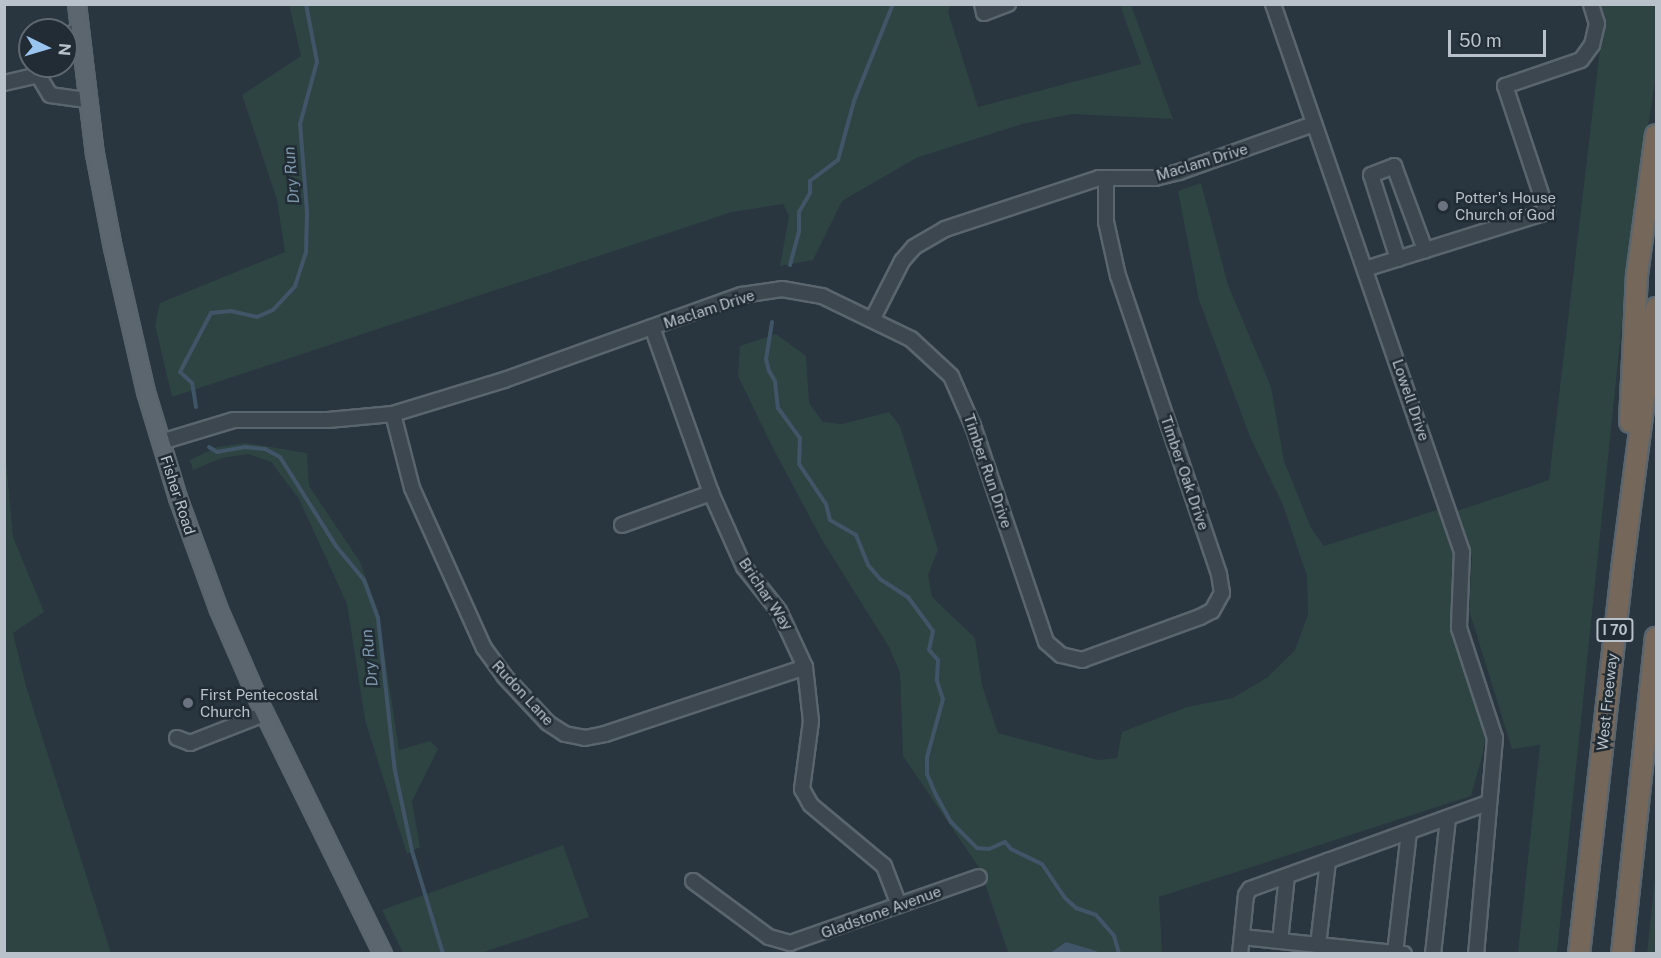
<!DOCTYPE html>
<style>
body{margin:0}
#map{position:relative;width:1661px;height:958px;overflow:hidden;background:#29353f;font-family:"Public Sans",sans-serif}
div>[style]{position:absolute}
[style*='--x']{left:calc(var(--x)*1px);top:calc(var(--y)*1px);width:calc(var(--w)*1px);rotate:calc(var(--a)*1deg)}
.green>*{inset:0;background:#2e4442}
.water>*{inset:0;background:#405567}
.stream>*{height:4px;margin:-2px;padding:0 2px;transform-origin:2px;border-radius:2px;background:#405567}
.roads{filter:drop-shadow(2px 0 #5a656d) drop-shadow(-2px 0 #5a656d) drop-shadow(0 2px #5a656d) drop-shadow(0 -2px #5a656d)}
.minor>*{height:14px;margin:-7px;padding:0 7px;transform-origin:7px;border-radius:7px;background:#3c474f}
.major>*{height:16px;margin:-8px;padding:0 8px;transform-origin:8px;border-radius:8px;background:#5b666f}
.highway>*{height:20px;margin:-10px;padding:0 10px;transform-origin:10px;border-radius:10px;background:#75675a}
.dots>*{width:16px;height:16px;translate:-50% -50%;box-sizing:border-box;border:3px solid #212c35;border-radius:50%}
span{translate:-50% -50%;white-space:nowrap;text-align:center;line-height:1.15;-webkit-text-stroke:5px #212c35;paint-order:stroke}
.shield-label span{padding:2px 4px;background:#212c35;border:2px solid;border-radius:4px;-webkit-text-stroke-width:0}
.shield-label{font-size:14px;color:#b9c2ca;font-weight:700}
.street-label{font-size:15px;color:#b9c2ca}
.poi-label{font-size:15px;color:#b9c2ca}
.left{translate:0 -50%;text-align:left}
.water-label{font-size:16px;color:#7d96aa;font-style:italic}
.frame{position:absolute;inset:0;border:6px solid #b9c2ca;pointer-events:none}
.north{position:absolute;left:18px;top:18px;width:60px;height:60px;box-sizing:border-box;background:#212c35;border:2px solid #5e6871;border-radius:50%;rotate:95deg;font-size:16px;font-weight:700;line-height:24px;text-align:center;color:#b9c2ca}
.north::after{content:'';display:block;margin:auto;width:21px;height:27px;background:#99c5ef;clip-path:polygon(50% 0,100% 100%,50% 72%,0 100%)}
.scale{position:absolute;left:1448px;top:30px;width:98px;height:27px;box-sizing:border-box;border:3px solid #b9c2ca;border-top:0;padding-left:8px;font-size:18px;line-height:21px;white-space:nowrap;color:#b9c2ca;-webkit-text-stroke:4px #212c35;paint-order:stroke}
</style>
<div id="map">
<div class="green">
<i style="clip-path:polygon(289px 5px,951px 5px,948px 12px,978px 107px,1141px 64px,1120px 5px,1131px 5px,1173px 119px,1072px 114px,1022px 124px,916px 158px,842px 201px,813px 260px,780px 266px,789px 216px,783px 204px,732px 212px,172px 397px,155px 325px,160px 303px,285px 252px,277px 200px,242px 95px,301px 56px)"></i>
<i style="clip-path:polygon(1597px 5px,1656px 5px,1656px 75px,1630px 244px,1557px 953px,1518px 953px,1540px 745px,1512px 749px,1469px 610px,1472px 557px,1457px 511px,1549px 480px,1602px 32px)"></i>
<i style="clip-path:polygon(1201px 183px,1228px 285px,1271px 387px,1284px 461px,1311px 528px,1324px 546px,1440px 509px,1457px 560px,1451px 633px,1486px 734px,1483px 753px,1471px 796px,1159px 897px,1162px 953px,1101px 953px,1066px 942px,1050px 953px,1008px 952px,980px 869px,903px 756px,900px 673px,889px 647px,822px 540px,771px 444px,738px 376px,740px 346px,776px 334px,806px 356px,809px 403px,823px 422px,842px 424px,889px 412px,900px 426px,938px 550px,928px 575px,932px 597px,975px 638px,982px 685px,998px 733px,1098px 760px,1117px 758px,1122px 732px,1187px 707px,1233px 698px,1268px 677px,1295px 650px,1308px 615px,1307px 576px,1283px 505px,1250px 437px,1199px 300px,1178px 191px)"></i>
<i style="clip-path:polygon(246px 443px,307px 453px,309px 486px,360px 562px,378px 611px,399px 750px,430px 741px,438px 749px,412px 801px,420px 847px,407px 854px,365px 720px,347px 604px,299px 499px,271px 462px,248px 454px,222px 458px,193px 470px,190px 460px,217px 447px)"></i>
<i style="clip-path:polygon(5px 449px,13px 537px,44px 612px,13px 633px,26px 686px,111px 953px,5px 953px)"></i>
<i style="clip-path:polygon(563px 845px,589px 917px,481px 953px,403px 953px,382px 910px)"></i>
<i style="clip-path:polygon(1656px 871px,1656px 953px,1647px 953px)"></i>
</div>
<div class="water">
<i style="clip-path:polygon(1066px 942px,1090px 949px,1101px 953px,1050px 953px)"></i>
</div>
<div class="stream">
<i style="--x:790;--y:265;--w:34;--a:-75"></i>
<i style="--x:799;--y:232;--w:20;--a:-90"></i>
<i style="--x:799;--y:212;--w:22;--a:-60"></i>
<i style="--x:810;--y:193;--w:12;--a:-90"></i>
<i style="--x:810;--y:181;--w:35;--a:-37"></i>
<i style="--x:838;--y:160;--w:61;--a:-74.8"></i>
<i style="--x:854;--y:101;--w:105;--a:-68.1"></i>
<i style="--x:772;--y:322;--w:37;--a:99"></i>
<i style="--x:766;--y:359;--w:12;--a:76"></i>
<i style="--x:769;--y:371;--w:12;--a:59"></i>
<i style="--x:775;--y:381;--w:27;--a:84"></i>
<i style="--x:778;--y:408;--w:37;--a:54"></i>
<i style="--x:800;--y:438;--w:26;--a:92"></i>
<i style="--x:799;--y:464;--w:48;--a:56"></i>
<i style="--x:826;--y:504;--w:16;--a:76"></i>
<i style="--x:830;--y:520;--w:30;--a:30"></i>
<i style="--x:856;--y:535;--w:32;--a:68"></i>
<i style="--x:868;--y:565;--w:18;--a:49"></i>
<i style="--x:880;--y:579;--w:33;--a:33"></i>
<i style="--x:908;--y:597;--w:42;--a:53.7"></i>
<i style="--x:933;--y:631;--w:19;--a:102"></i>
<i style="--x:929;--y:650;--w:13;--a:48"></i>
<i style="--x:938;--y:660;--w:21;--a:93"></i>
<i style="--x:937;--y:681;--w:19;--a:72"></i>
<i style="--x:943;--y:699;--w:60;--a:105.4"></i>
<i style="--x:927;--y:757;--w:17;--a:90"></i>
<i style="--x:927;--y:774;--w:23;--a:67"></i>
<i style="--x:936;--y:795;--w:31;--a:61"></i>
<i style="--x:951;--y:822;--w:37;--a:45"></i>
<i style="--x:977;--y:848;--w:12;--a:5"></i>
<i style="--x:989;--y:849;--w:17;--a:-24"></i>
<i style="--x:1005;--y:842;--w:9;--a:49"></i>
<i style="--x:1011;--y:849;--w:34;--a:26"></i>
<i style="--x:1042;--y:864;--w:41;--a:55.9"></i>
<i style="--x:1065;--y:898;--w:15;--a:42"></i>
<i style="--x:1076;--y:908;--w:21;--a:19"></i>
<i style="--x:1096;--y:915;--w:28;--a:49"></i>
<i style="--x:1114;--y:936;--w:19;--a:74"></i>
<i style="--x:196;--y:407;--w:24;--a:-99"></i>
<i style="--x:192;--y:383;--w:16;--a:-137"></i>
<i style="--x:180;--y:372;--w:67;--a:-62.3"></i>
<i style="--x:211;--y:313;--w:20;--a:-6"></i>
<i style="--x:231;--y:311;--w:27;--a:13"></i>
<i style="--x:257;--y:317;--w:17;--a:-24"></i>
<i style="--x:273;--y:310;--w:33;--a:-47"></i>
<i style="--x:295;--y:286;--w:35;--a:-72"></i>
<i style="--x:306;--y:253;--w:41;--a:-88.6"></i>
<i style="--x:307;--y:212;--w:88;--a:-94.5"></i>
<i style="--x:300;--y:124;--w:64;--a:-74.7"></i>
<i style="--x:317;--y:62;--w:59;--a:-100.7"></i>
<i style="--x:209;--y:447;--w:9;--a:32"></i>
<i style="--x:217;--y:452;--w:28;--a:-10"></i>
<i style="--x:245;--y:447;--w:20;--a:6"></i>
<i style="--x:265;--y:449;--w:17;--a:28"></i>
<i style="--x:280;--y:457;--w:105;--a:57.8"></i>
<i style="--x:336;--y:546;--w:44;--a:50.5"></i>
<i style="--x:364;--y:580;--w:40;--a:69.8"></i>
<i style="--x:378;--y:618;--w:154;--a:83.7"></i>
<i style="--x:395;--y:771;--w:82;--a:78"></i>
<i style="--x:412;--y:851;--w:108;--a:73.2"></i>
</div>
<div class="roads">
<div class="minor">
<i style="--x:982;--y:4;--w:9;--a:77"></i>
<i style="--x:984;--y:13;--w:26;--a:-21"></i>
<i style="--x:1273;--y:4;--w:580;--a:70.97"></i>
<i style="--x:1462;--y:552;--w:76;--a:92.3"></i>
<i style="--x:1459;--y:628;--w:116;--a:71.9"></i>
<i style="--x:1495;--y:738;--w:217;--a:95"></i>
<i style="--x:66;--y:38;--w:16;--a:-35"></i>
<i style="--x:42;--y:66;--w:10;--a:114"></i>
<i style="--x:38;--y:75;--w:23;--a:59"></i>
<i style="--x:50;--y:95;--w:37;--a:8"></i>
<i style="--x:4;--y:83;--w:35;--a:-13"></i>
<i style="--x:1398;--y:259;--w:88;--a:-107.8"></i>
<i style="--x:1371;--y:175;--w:25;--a:-21"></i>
<i style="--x:1394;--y:166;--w:90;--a:69.7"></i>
<i style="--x:1365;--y:269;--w:191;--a:-17.4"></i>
<i style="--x:1547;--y:212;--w:133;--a:-108.4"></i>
<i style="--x:1505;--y:86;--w:80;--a:-18.9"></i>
<i style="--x:1581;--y:60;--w:19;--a:-54"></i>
<i style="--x:1592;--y:45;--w:22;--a:-77"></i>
<i style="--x:1597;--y:24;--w:21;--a:-107"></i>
<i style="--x:873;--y:318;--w:64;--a:-63"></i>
<i style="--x:902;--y:261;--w:18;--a:-49"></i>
<i style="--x:914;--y:247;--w:36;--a:-30"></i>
<i style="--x:945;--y:229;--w:162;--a:-18.3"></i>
<i style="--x:1099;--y:178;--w:56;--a:0"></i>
<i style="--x:1155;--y:178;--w:25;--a:-14"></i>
<i style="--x:1179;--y:172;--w:143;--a:-19.6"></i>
<i style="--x:652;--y:327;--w:176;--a:70.4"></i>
<i style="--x:711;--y:493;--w:81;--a:66"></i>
<i style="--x:744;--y:567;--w:56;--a:51.5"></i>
<i style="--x:779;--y:611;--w:62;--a:65.1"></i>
<i style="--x:805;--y:667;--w:54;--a:83.7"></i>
<i style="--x:811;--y:721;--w:69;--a:97.5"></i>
<i style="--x:802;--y:789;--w:18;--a:61"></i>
<i style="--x:811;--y:805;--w:95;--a:39.9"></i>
<i style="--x:884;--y:866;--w:42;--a:69"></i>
<i style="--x:393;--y:414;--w:76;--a:75.6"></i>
<i style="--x:412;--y:488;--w:175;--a:65.8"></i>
<i style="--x:484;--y:648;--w:34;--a:54"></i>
<i style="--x:504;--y:676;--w:64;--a:46.9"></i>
<i style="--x:548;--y:723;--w:20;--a:33"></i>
<i style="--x:565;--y:734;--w:20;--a:11"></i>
<i style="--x:585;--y:738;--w:20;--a:-11"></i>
<i style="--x:605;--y:734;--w:211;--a:-18.5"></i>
<i style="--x:161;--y:442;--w:76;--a:-16.8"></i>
<i style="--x:234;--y:420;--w:94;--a:0"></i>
<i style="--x:328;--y:420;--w:65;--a:-5.3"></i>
<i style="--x:393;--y:414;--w:116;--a:-17"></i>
<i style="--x:504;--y:380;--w:253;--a:-19.7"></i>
<i style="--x:742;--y:295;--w:40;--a:-8.5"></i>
<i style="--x:782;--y:289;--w:41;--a:9.9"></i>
<i style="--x:822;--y:296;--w:99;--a:25.8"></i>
<i style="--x:911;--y:339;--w:54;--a:42.8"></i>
<i style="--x:951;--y:376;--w:55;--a:66.3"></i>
<i style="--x:973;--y:426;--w:228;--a:71.3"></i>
<i style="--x:1046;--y:642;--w:20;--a:41"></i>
<i style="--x:1061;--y:655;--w:22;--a:13"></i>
<i style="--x:1082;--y:660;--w:126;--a:-20"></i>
<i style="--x:1200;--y:617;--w:13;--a:-27"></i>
<i style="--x:1212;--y:611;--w:21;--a:-61"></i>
<i style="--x:1222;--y:593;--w:19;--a:-99"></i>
<i style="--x:1219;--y:574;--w:315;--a:-108.7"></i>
<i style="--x:1118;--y:276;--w:55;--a:-102.5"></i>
<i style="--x:1106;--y:222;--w:44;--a:-90"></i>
<i style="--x:622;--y:525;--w:95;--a:-19.8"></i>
<i style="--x:177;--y:738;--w:14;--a:21"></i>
<i style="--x:190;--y:743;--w:79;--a:-21.4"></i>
<i style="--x:693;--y:881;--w:94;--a:36.4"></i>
<i style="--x:769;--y:937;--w:22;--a:16"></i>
<i style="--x:790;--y:943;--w:200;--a:-19.2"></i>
<i style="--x:1242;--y:937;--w:163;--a:6"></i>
<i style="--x:1280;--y:941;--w:65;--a:-83.9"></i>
<i style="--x:1318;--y:945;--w:85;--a:-83.2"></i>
<i style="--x:1395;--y:953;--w:122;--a:-83.4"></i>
<i style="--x:1240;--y:954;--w:59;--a:-84.2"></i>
<i style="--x:1246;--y:895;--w:7;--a:-56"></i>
<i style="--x:1250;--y:889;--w:252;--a:-19.9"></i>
<i style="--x:1433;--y:954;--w:137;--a:-83.7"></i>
</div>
<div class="major">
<i style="--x:77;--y:4;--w:151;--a:83.2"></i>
<i style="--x:95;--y:154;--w:96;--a:79.2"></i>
<i style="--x:113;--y:248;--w:148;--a:77.1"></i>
<i style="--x:146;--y:392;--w:111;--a:73.2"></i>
<i style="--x:178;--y:498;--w:119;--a:69.9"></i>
<i style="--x:219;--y:610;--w:103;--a:66.4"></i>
<i style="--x:260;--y:704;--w:279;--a:63.8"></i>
</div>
<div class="highway">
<i style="--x:1630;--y:422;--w:147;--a:-87.3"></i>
<i style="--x:1637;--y:275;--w:141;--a:-82.3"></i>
<i style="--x:1579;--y:954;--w:394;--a:-83.6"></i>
<i style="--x:1623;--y:562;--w:256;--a:-82.6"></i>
<i style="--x:1622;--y:954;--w:318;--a:-83.9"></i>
</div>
</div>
<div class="dots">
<i style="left:1443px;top:206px;background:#6b7280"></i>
<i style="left:188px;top:703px;background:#6b7280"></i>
</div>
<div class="shield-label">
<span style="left:1615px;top:630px">I 70</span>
</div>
<div class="street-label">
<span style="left:1202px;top:162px;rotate:-17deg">Maclam Drive</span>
<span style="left:709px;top:309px;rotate:-18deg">Maclam Drive</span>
<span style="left:1411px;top:400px;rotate:71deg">Lowell Drive</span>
<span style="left:988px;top:471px;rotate:71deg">Timber Run Drive</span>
<span style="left:1185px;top:473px;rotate:71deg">Timber Oak Drive</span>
<span style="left:178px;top:495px;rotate:72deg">Fisher Road</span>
<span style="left:766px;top:594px;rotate:56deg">Brichar Way</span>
<span style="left:523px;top:693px;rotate:47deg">Rudon Lane</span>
<span style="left:1607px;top:702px;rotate:-84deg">West Freeway</span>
<span style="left:881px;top:912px;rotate:-20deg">Gladstone Avenue</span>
</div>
<div class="poi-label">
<span class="left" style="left:1455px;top:206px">Potter's House<br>Church of God</span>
<span class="left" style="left:200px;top:703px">First Pentecostal<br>Church</span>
</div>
<div class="water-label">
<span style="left:292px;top:175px;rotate:-95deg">Dry Run</span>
<span style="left:370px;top:658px;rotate:-96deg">Dry Run</span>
</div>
<div class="frame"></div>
<div class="north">N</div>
<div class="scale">50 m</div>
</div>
